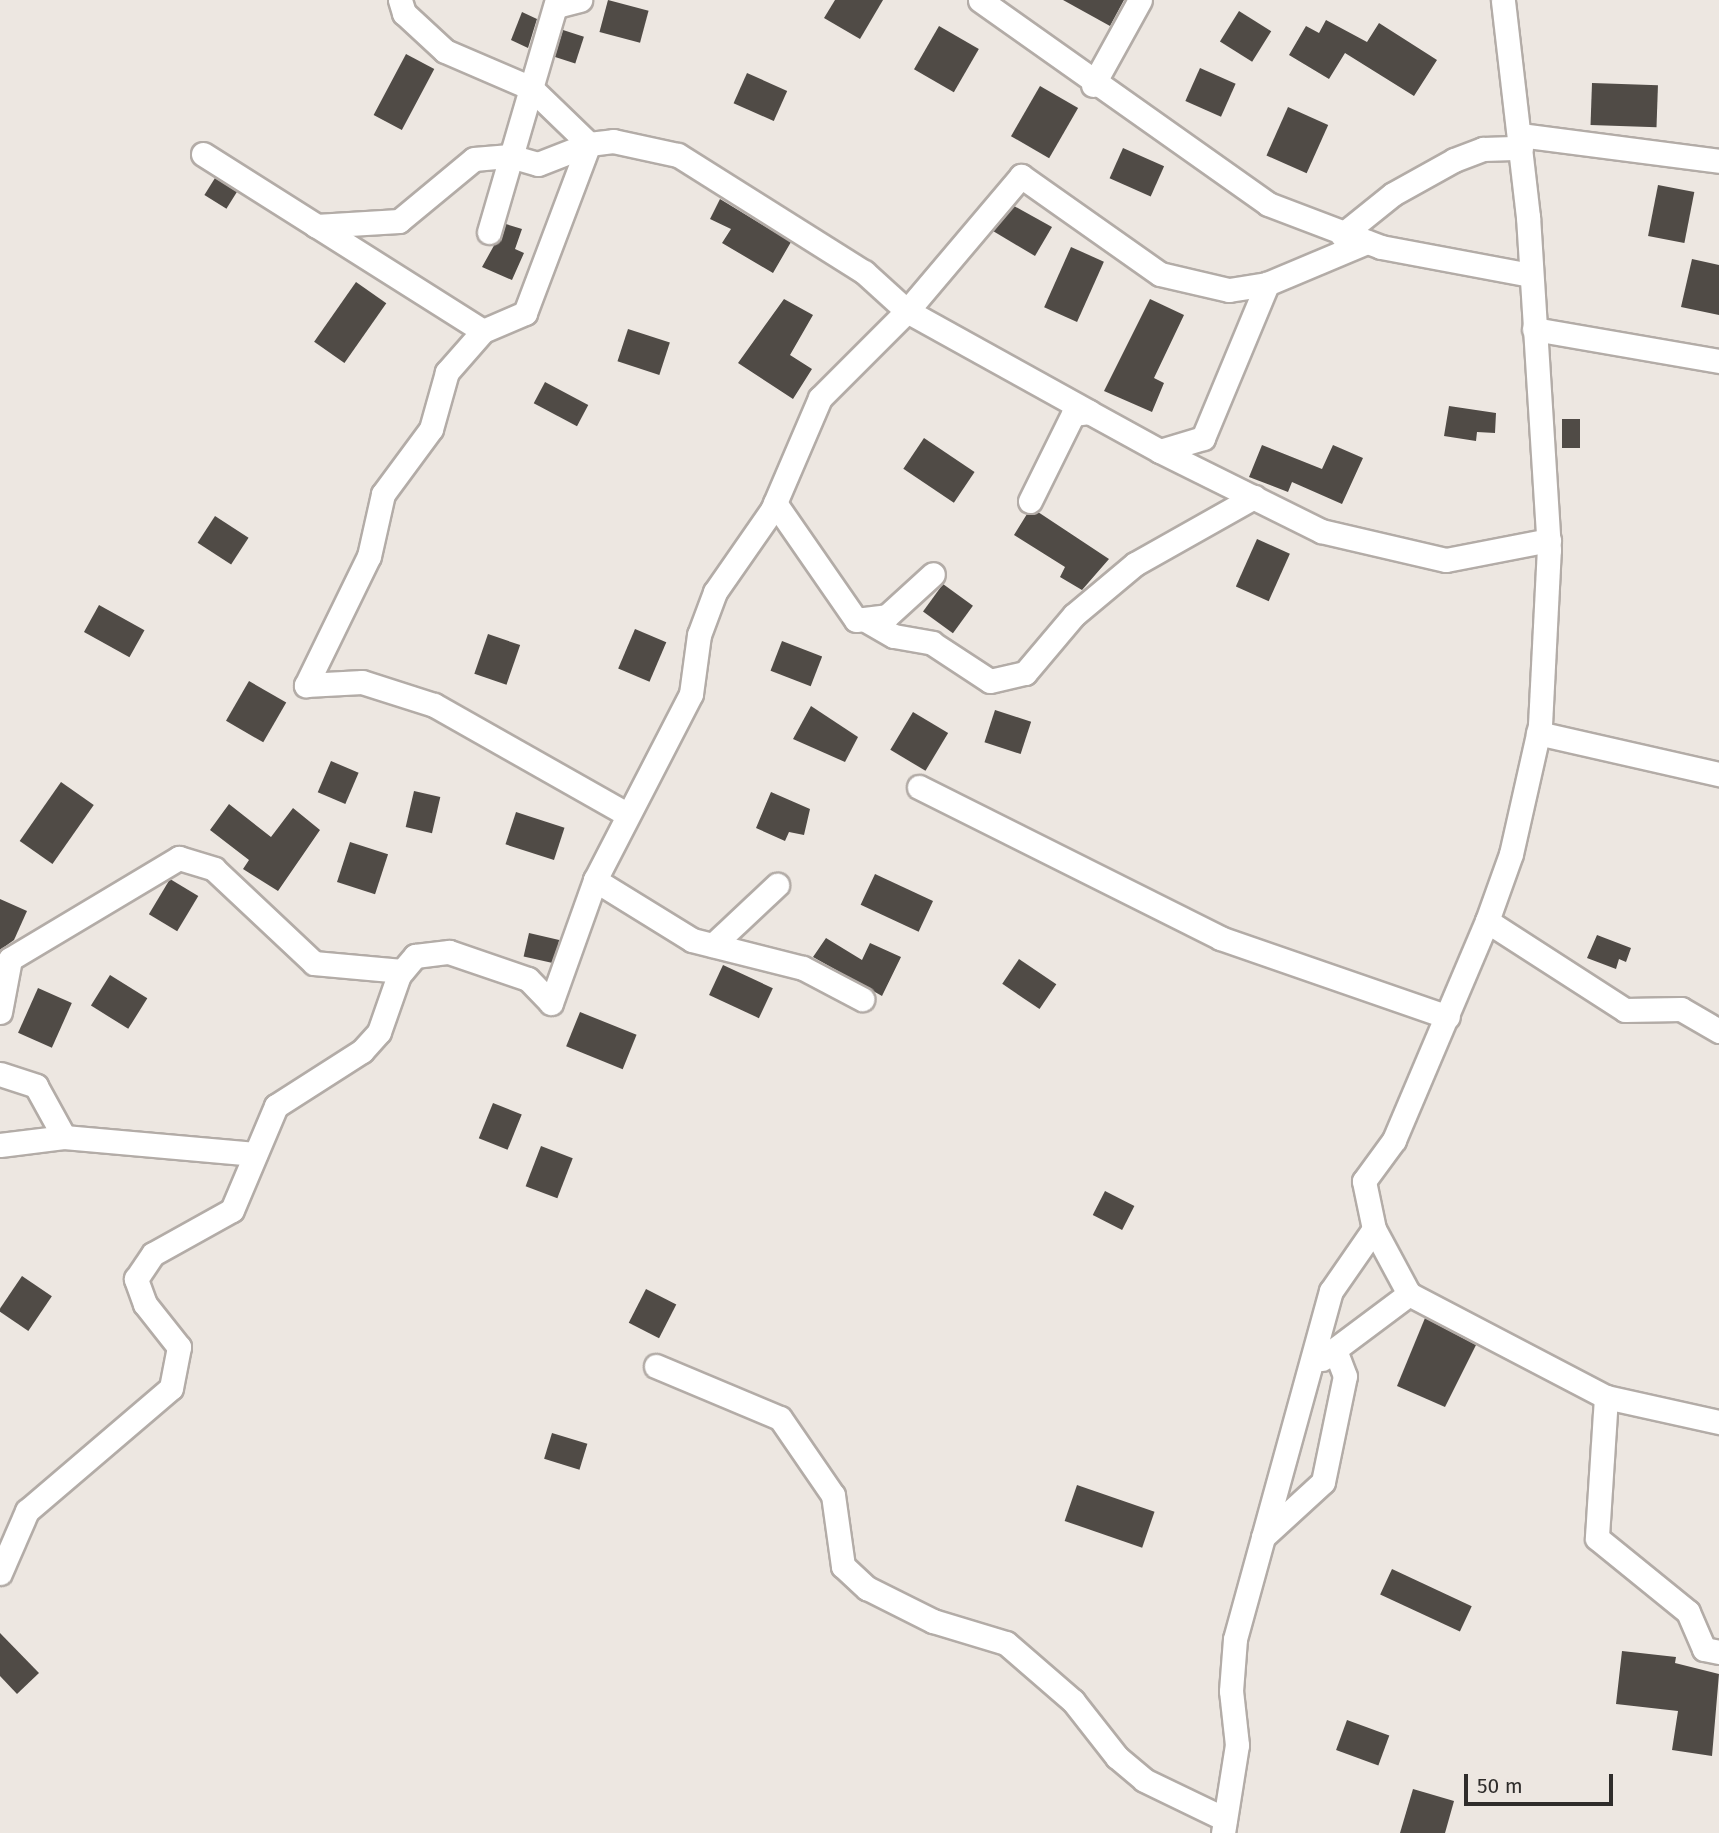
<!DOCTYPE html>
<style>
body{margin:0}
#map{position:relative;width:1719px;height:1833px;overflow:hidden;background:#ede7e1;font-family:"Fira Sans",sans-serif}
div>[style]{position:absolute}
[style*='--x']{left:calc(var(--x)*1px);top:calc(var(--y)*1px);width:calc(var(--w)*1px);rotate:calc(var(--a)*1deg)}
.building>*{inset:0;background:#504b46;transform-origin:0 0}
.roads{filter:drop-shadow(2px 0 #b3aca7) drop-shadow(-2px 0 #b3aca7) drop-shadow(0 2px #b3aca7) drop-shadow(0 -2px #b3aca7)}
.minor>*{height:23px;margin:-11.5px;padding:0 11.5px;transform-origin:11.5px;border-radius:11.5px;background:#fff}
span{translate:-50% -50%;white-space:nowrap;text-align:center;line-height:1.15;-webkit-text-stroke:7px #ede7e1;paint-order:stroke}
.scale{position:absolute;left:1464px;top:1774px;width:149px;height:32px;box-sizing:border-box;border:4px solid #2f2d2b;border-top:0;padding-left:9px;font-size:21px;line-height:24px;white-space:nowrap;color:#2f2d2b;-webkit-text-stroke:5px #ede7e1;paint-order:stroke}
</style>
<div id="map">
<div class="building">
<i style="left:608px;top:0;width:42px;height:33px;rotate:15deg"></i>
<i style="clip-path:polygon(835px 0,883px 0,860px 39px,824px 18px)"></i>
<i style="clip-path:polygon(1063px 0,1124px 0,1110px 26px)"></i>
<i style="left:1239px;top:11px;width:38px;height:36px;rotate:32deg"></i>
<i style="clip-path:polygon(522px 12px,537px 19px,528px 48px,511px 40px)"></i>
<i style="clip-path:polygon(1326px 20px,1367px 42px,1379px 23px,1437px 60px,1414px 96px,1345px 53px,1329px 79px,1289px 55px,1306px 26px,1319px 33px)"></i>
<i style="left:939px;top:26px;width:46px;height:50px;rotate:30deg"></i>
<i style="left:563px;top:30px;width:22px;height:28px;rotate:18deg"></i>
<i style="left:406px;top:54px;width:32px;height:69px;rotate:28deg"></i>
<i style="left:1200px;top:68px;width:39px;height:36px;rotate:24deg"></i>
<i style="left:747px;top:73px;width:44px;height:33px;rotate:24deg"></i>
<i style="left:1592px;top:83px;width:66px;height:42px;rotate:2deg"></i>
<i style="left:1040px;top:86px;width:44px;height:58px;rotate:30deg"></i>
<i style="left:1288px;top:107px;width:44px;height:53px;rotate:24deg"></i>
<i style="left:1123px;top:148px;width:45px;height:33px;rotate:24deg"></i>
<i style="left:215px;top:178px;width:26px;height:20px;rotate:32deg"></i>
<i style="left:1658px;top:185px;width:37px;height:52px;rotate:11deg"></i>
<i style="clip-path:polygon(720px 199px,791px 242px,773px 273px,722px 243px,731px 229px,710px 219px)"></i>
<i style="clip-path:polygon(1014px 206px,1052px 227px,1035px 256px,993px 231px)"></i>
<i style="clip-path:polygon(506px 224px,522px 229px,515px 249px,524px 253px,512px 280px,482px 267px)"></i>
<i style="left:1071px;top:247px;width:36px;height:66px;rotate:24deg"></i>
<i style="clip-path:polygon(1692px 259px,1719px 265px,1719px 315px,1681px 307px)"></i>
<i style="left:356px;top:282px;width:37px;height:73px;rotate:35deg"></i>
<i style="clip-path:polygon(784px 299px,813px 315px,790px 355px,812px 369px,793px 399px,738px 363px)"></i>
<i style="clip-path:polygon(1150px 299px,1184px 315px,1154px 378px,1164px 383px,1152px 412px,1104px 391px)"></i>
<i style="left:628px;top:329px;width:44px;height:34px;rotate:18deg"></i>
<i style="left:545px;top:382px;width:49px;height:24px;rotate:28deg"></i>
<i style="clip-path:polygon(1449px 406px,1496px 413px,1495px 433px,1477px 432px,1476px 441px,1444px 436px)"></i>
<i style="left:1562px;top:419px;width:18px;height:29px"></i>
<i style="left:924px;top:438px;width:61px;height:37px;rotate:34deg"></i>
<i style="clip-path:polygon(1262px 445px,1322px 469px,1333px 445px,1363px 458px,1342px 504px,1292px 482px,1288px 492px,1249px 477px)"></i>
<i style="clip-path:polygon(1038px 512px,1109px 559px,1082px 590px,1060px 577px,1065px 567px,1014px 535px,1027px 514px)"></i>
<i style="left:215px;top:516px;width:40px;height:32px;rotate:33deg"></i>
<i style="left:1257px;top:539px;width:36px;height:52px;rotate:24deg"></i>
<i style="left:943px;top:584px;width:37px;height:34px;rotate:36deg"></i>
<i style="left:99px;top:605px;width:52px;height:31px;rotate:29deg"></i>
<i style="left:635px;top:629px;width:34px;height:43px;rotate:23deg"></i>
<i style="left:488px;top:634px;width:34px;height:42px;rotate:19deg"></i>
<i style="left:782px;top:641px;width:43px;height:32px;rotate:21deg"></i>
<i style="left:249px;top:681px;width:43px;height:46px;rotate:30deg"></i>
<i style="clip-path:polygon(811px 706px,858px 737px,845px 762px,793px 739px)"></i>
<i style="left:995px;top:710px;width:38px;height:34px;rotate:18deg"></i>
<i style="left:913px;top:712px;width:41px;height:44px;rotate:31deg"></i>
<i style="left:331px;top:761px;width:30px;height:34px;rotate:23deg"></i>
<i style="left:61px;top:782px;width:40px;height:72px;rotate:35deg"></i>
<i style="left:414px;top:791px;width:27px;height:37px;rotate:13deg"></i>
<i style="clip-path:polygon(771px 792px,810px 809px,804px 835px,789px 832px,785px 841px,756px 828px)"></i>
<i style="clip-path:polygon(229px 804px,271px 837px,293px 808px,320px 830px,278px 891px,243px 869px,249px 860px,210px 830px)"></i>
<i style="left:516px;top:812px;width:51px;height:34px;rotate:18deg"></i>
<i style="left:350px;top:842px;width:40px;height:42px;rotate:18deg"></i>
<i style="left:875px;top:874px;width:64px;height:34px;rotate:25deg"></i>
<i style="left:170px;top:879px;width:33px;height:41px;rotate:31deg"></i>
<i style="clip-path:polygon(0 899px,27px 911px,14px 940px,0 950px)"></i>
<i style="left:529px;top:933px;width:31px;height:24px;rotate:13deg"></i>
<i style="clip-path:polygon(1597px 935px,1631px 948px,1626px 962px,1619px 959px,1616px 969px,1587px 958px)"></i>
<i style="clip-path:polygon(826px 938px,862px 960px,870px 943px,901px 957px,882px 996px,813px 957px)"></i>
<i style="left:1019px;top:959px;width:45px;height:30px;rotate:34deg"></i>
<i style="left:723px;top:965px;width:55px;height:33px;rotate:25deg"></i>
<i style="left:110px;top:975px;width:44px;height:36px;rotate:32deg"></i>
<i style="left:38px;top:988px;width:37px;height:49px;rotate:24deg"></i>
<i style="left:580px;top:1012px;width:61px;height:37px;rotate:22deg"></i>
<i style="left:493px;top:1103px;width:31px;height:38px;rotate:22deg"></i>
<i style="left:541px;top:1146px;width:34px;height:43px;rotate:21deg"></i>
<i style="left:1105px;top:1191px;width:33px;height:27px;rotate:27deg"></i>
<i style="left:22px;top:1276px;width:36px;height:42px;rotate:34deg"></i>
<i style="left:646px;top:1289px;width:34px;height:38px;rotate:27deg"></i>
<i style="clip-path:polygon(1425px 1318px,1476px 1345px,1445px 1407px,1397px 1386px)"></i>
<i style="left:552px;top:1433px;width:37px;height:27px;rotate:17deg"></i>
<i style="left:1077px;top:1485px;width:82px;height:38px;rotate:19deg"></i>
<i style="left:1392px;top:1569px;width:88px;height:28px;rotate:25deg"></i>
<i style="clip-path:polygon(0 1633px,39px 1673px,17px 1694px,0 1676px)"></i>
<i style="clip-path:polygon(1622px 1651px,1676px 1657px,1675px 1663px,1719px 1674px,1712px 1756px,1672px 1750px,1678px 1711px,1616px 1704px)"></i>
<i style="left:1347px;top:1720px;width:45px;height:32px;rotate:20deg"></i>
<i style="clip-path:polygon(1413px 1789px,1454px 1801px,1445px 1833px,1400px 1833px)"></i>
</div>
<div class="roads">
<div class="minor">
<i style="--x:400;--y:0;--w:14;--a:73"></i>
<i style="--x:404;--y:13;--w:56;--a:42.8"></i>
<i style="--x:445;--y:51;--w:94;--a:23.3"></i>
<i style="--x:531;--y:88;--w:81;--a:44"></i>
<i style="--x:589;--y:144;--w:24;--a:-7"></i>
<i style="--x:613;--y:141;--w:66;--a:12.2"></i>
<i style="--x:678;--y:155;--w:220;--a:32.2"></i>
<i style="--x:864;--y:272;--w:58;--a:42.2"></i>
<i style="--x:907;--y:311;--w:208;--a:29"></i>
<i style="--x:980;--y:0;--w:353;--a:35.3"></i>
<i style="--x:1268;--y:204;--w:121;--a:20.8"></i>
<i style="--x:1381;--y:247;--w:152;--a:10.6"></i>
<i style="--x:556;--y:6;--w:25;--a:-14"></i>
<i style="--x:1093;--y:85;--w:97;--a:-61.1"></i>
<i style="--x:1520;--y:135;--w:201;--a:7.4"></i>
<i style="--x:203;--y:154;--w:331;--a:32.3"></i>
<i style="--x:483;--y:331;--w:46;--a:-23.2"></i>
<i style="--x:525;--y:313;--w:181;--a:-69.3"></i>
<i style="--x:316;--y:226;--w:83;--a:-3.4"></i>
<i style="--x:399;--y:221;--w:97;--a:-39.6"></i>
<i style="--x:474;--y:159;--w:36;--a:-5"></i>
<i style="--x:510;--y:156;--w:29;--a:16"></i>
<i style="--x:538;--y:164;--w:55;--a:-21.4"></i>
<i style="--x:489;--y:232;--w:242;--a:-73.7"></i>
<i style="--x:1342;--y:235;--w:65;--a:-38.8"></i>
<i style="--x:1393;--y:194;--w:70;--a:-29.1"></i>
<i style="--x:1454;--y:160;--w:31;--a:-21"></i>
<i style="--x:1483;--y:149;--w:38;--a:-2"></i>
<i style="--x:1534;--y:329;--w:188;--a:9.8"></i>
<i style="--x:483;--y:331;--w:55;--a:131.3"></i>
<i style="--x:447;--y:372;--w:59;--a:105.7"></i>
<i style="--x:431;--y:429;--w:81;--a:126.4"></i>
<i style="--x:383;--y:494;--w:64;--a:102.7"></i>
<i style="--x:369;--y:556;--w:144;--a:116"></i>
<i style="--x:306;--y:685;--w:56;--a:-3.1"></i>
<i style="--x:362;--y:682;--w:76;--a:17.7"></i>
<i style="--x:434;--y:705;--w:222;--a:29.5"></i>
<i style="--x:1160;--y:451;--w:180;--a:26.4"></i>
<i style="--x:1321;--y:531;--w:128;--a:13.1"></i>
<i style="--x:1446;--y:560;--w:105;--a:-11"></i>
<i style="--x:1030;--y:501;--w:97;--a:-63.7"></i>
<i style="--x:1073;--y:414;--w:16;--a:-7"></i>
<i style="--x:1089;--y:412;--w:81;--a:28.8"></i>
<i style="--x:1160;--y:451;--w:45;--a:-16.8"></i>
<i style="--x:1203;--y:438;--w:167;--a:-67.4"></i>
<i style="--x:1267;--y:284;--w:108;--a:-22.8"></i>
<i style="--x:775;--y:503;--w:142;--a:55.3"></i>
<i style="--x:856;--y:620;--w:31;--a:-7"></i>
<i style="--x:887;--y:616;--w:62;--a:-42.4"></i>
<i style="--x:864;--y:619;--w:34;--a:30"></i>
<i style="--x:894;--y:636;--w:39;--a:10"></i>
<i style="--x:932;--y:643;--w:69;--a:33.2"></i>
<i style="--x:990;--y:681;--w:36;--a:-13"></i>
<i style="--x:1025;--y:673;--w:76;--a:-49.8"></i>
<i style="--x:1074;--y:615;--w:80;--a:-39.9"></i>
<i style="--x:1135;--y:564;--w:137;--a:-29.4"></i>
<i style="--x:1538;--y:733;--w:186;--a:12.8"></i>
<i style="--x:919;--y:787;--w:337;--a:26.6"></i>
<i style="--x:1220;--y:938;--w:241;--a:19.1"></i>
<i style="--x:595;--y:880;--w:114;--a:31.7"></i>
<i style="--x:692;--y:940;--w:114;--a:14.2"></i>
<i style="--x:803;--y:968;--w:67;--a:27.7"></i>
<i style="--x:1487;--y:921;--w:164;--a:32.8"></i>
<i style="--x:1625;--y:1010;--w:56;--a:-1"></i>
<i style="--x:1681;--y:1009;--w:44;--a:30.1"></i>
<i style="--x:713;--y:945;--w:88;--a:-43.2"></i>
<i style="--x:0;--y:1012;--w:54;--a:-79.3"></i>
<i style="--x:10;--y:959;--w:197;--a:-30.9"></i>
<i style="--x:179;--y:858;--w:37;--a:17"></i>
<i style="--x:214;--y:869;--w:137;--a:43.2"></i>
<i style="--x:314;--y:963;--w:88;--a:5.2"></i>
<i style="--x:0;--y:1074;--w:38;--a:18"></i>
<i style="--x:36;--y:1086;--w:58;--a:61.2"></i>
<i style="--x:64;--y:1137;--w:192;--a:5.1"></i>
<i style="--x:0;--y:1145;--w:64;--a:-7.1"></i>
<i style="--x:1409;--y:1294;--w:222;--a:27.6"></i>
<i style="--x:1606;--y:1397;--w:116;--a:12.5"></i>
<i style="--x:1322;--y:1359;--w:109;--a:-36.8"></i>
<i style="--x:1409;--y:1294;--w:74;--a:-118.3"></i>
<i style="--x:656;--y:1366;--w:134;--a:22.8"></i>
<i style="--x:780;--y:1418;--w:93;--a:55.5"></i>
<i style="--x:833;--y:1495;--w:72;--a:82"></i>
<i style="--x:843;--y:1566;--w:33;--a:43"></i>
<i style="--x:867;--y:1588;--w:74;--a:26.6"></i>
<i style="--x:933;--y:1621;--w:76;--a:16.8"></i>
<i style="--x:1006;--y:1643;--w:89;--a:40.9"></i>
<i style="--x:1073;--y:1701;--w:71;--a:51.8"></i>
<i style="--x:1117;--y:1757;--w:35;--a:40"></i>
<i style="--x:1144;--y:1780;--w:90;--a:25.7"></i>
<i style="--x:1606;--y:1397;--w:141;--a:93.7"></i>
<i style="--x:1597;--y:1538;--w:117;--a:39.1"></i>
<i style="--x:1688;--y:1612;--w:40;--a:66.6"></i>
<i style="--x:1704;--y:1649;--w:15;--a:11"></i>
<i style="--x:1263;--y:1537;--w:81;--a:-42.5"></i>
<i style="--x:1323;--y:1482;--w:108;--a:-78.3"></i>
<i style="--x:1345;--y:1376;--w:28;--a:-111"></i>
<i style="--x:0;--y:1573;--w:68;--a:-66.5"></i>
<i style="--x:27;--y:1511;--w:189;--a:-40.5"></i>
<i style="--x:171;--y:1388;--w:42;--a:-79"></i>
<i style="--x:179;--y:1347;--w:55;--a:-128.3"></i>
<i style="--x:145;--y:1304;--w:27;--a:-110"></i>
<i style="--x:136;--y:1279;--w:30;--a:-56"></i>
<i style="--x:153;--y:1254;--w:90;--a:-29.1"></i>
<i style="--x:232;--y:1210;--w:113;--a:-67.1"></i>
<i style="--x:276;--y:1106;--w:102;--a:-32.6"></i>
<i style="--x:362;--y:1051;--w:25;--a:-48"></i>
<i style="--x:379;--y:1032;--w:60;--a:-70.7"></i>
<i style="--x:399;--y:975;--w:25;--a:-50"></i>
<i style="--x:415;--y:956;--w:34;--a:-7"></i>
<i style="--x:449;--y:952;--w:83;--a:18.9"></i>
<i style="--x:528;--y:979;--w:33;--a:46"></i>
<i style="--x:551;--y:1003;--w:131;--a:-70.3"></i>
<i style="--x:595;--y:880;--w:209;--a:-62.7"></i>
<i style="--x:691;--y:694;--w:60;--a:-82.3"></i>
<i style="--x:699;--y:635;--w:46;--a:-69.6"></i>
<i style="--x:715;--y:592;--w:100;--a:-55.2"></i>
<i style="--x:772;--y:510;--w:122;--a:-66.8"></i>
<i style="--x:820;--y:398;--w:123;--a:-45"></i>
<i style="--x:907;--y:311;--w:177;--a:-49.8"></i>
<i style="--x:1021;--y:176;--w:170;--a:35.2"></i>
<i style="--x:1160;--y:274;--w:71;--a:13.1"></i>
<i style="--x:1229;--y:290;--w:38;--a:-9"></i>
<i style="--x:1223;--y:1833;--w:89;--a:-81"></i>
<i style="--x:1237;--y:1745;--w:54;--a:-96.3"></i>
<i style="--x:1231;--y:1691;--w:52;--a:-85.6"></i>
<i style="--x:1235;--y:1639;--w:361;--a:-74.6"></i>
<i style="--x:1331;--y:1291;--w:75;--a:-55.3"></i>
<i style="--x:1374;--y:1229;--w:49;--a:-101.8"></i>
<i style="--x:1364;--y:1181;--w:51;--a:-53.8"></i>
<i style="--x:1394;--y:1140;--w:238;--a:-67"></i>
<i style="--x:1487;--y:921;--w:71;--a:-70.3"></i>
<i style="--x:1511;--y:854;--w:132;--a:-77.3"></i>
<i style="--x:1540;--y:725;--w:175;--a:-87.1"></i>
<i style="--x:1549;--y:550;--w:334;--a:-93.6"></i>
<i style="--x:1528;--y:217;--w:218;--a:-96.6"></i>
</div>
</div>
<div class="scale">50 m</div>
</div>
